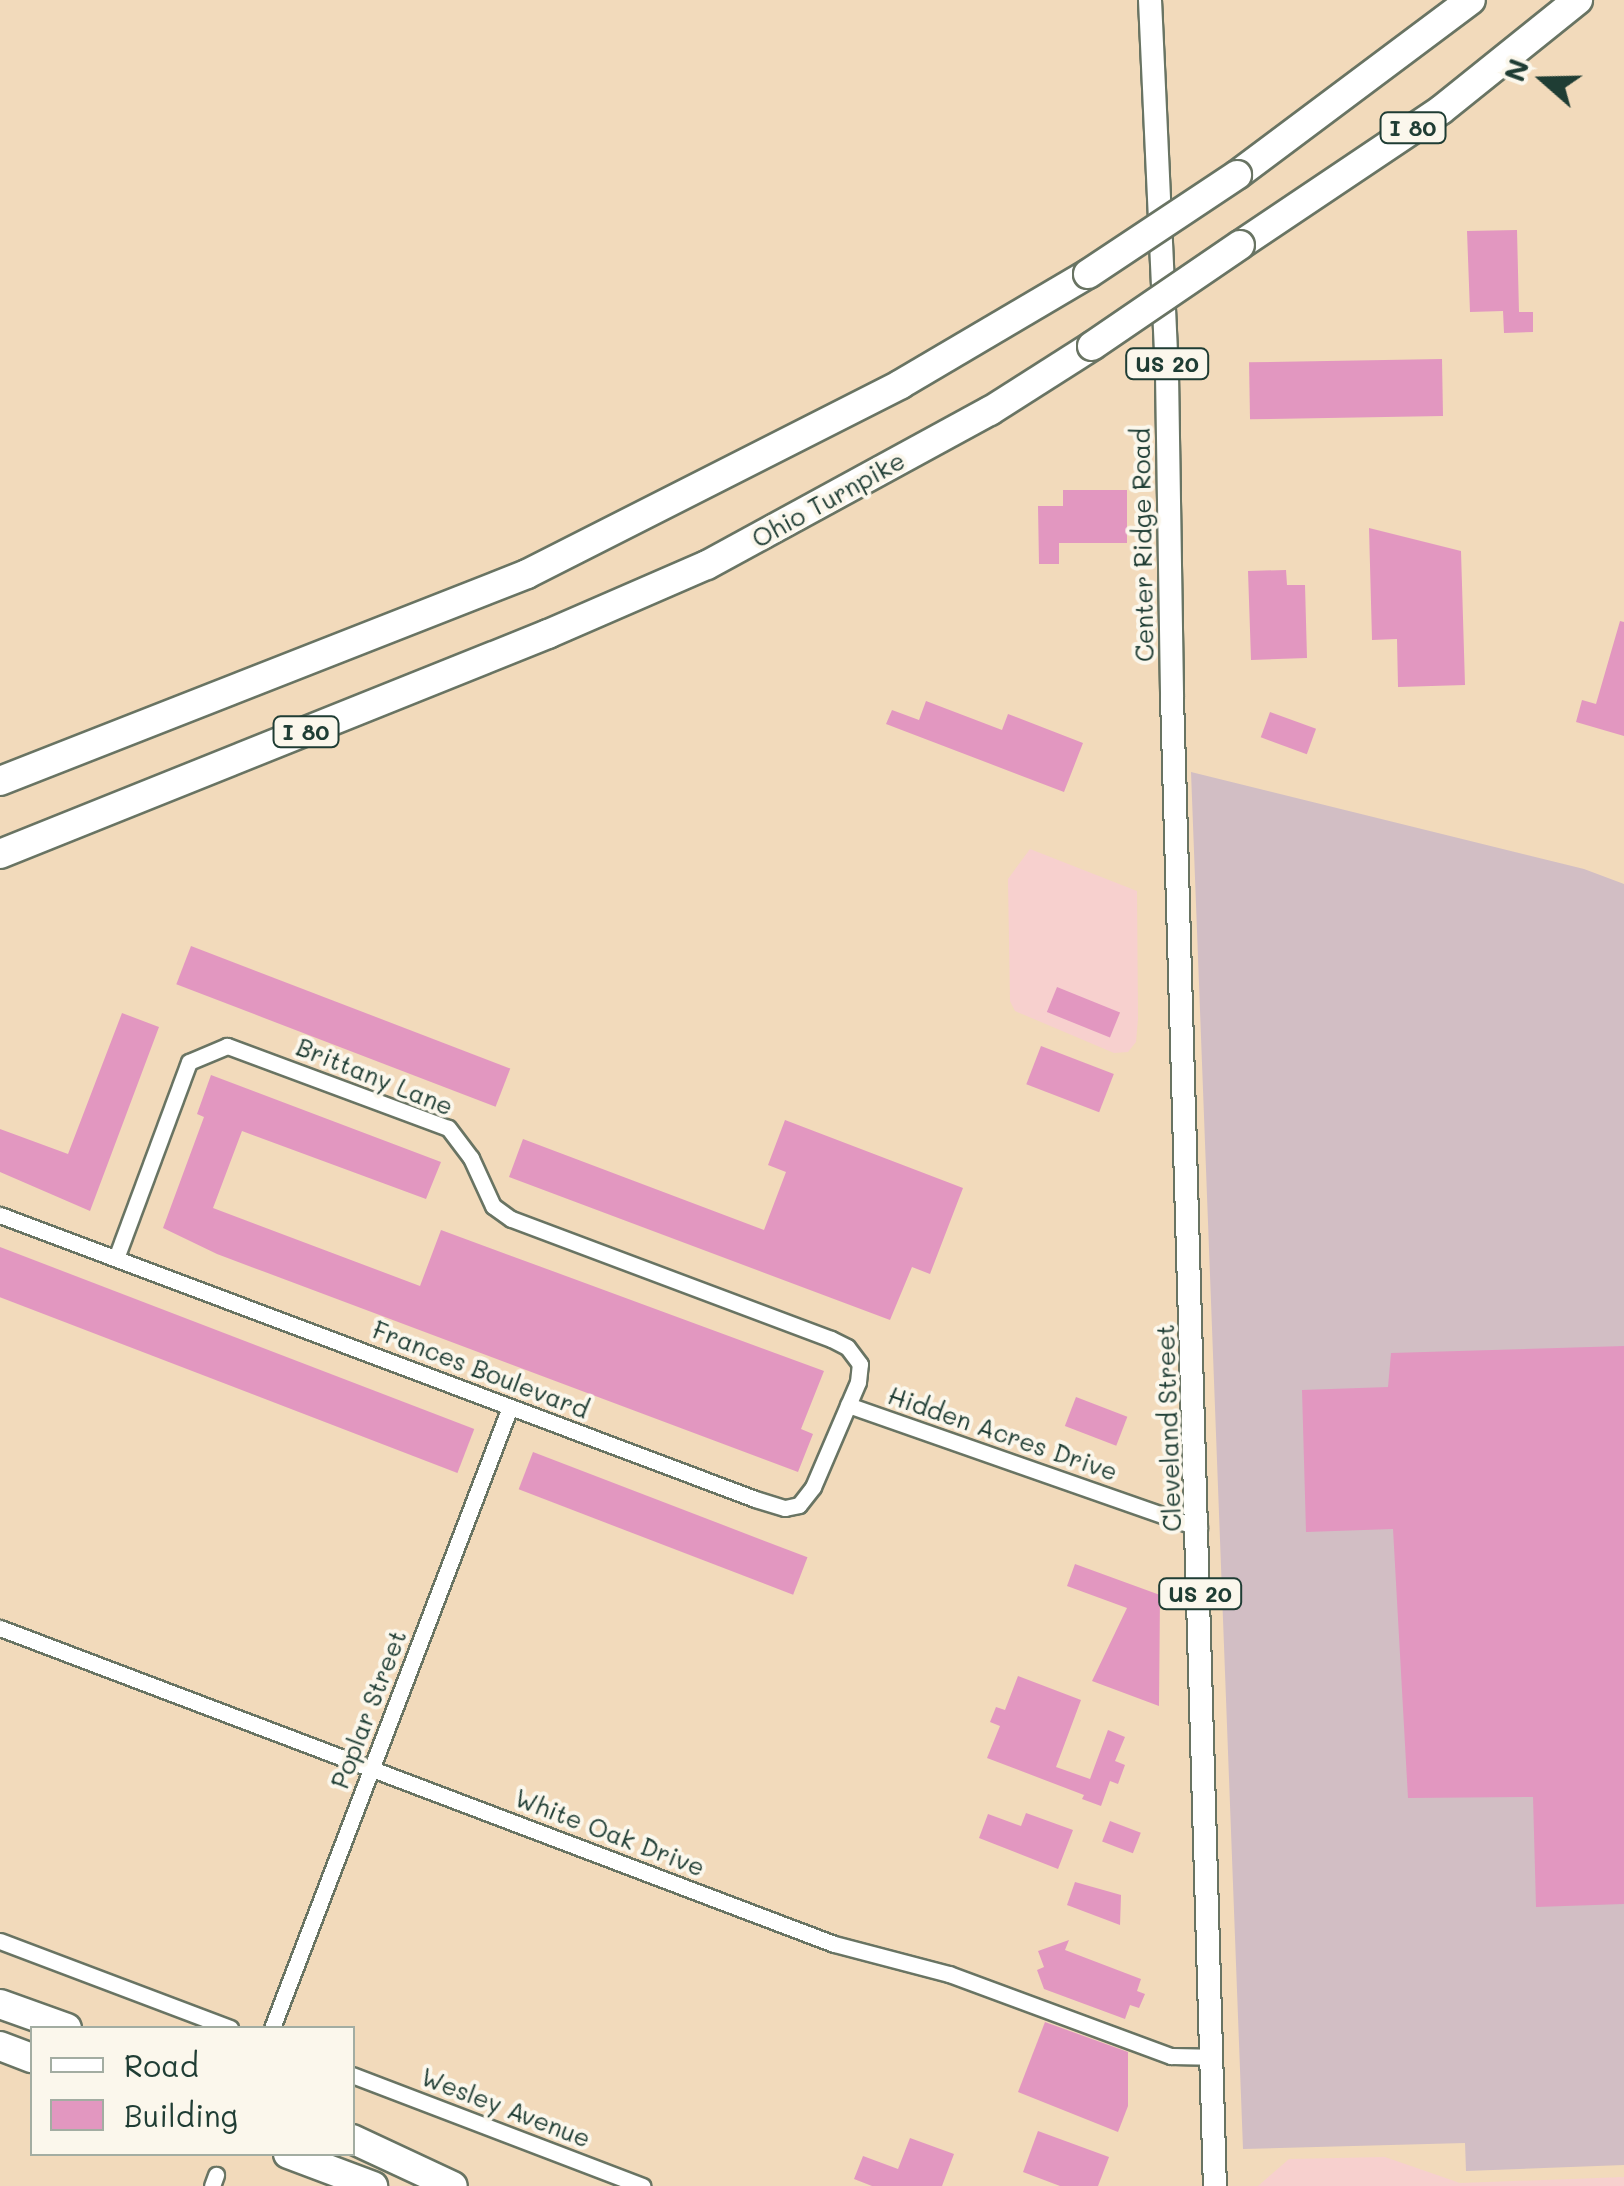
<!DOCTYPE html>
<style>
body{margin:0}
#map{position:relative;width:1624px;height:2186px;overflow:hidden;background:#f2dabb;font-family:Mali,sans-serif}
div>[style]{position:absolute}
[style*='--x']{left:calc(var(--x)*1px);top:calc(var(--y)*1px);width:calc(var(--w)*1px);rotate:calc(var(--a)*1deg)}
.built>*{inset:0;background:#f7d0ce}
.industrial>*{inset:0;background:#d2bec4}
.building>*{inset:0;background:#e297c0;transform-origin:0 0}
.roads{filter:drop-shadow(2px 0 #697463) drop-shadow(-2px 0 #697463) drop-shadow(0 2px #697463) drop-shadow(0 -2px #697463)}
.street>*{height:15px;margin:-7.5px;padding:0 7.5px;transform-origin:7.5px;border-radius:7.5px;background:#fff}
.primary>*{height:22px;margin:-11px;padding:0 11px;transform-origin:11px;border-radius:11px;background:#fff}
.highway>*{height:28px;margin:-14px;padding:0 14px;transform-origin:14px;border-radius:14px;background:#fff}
.bridges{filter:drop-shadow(2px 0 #697463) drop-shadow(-2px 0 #697463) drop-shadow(0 2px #697463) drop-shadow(0 -2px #697463)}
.highway-bridge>*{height:28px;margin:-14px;padding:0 14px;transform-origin:14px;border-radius:14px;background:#fff}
span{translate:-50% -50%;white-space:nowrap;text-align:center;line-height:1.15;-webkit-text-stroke:8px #fbf7ec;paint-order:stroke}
.shield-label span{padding:2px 8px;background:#fbf7ec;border:2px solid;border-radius:8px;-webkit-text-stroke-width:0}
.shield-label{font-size:22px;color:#1f3d34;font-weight:700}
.street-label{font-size:25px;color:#1f3d34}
.legend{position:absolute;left:30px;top:2026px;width:325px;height:130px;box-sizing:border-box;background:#fbf7ec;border:2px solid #a3ada2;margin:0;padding:12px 18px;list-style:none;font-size:30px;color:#1f3d34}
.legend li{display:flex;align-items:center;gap:20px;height:50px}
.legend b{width:50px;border:2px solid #a3ada2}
.north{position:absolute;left:1494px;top:30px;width:100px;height:100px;-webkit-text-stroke:8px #fbf7ec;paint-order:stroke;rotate:290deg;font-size:28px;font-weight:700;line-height:40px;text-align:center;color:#1f3d34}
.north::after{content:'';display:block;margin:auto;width:35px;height:45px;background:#1f3d34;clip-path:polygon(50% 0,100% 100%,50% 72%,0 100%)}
</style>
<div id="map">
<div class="built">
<i style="clip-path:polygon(1030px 849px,1137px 891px,1138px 1019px,1136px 1042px,1128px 1052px,1114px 1053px,1015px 1011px,1010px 1001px,1008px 879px)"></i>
<i style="clip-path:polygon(1385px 2157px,1460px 2183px,1624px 2177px,1624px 2186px,1258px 2186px,1289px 2159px)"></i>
</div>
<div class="industrial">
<i style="clip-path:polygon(1191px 772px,1584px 869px,1624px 884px,1624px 2165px,1466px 2171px,1465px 2143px,1243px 2149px)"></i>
</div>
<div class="building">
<i style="clip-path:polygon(1517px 230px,1519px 312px,1533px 312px,1533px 332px,1504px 333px,1503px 311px,1470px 312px,1467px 231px)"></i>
<i style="left:1442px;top:359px;width:57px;height:193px;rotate:89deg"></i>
<i style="clip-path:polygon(1063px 490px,1127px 490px,1127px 543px,1059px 543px,1059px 564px,1039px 564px,1038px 506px,1063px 506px)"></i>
<i style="clip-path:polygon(1369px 528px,1461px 551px,1465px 685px,1398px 687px,1397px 639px,1372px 640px)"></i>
<i style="clip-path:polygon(1286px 570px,1287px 585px,1305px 585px,1307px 658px,1251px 660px,1248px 571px)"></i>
<i style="clip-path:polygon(1620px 621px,1624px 622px,1624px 736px,1576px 722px,1582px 700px,1596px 704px)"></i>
<i style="clip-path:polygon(926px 701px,1002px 730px,1008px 714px,1083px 743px,1064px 792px,886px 724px,892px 710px,919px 720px)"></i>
<i style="left:1270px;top:712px;width:49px;height:27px;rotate:20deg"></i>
<i style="left:191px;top:946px;width:342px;height:41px;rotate:21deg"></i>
<i style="left:1057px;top:987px;width:68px;height:27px;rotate:22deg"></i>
<i style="clip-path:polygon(122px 1013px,159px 1027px,90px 1211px,0 1172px,0 1129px,68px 1154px)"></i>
<i style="left:1041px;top:1046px;width:78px;height:41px;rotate:21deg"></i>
<i style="clip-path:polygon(211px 1075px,441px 1162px,426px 1199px,242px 1131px,213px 1208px,420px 1286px,441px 1230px,824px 1371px,801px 1429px,813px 1434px,798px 1472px,217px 1254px,163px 1228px,204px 1117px,197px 1114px)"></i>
<i style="clip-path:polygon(785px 1120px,963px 1188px,930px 1274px,912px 1267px,890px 1320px,509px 1177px,523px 1139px,764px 1230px,786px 1172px,768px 1165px)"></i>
<i style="left:0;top:1247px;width:508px;height:47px;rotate:21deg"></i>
<i style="clip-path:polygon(1624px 1346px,1624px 1904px,1536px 1907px,1533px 1797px,1408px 1798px,1393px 1529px,1306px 1532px,1302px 1390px,1388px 1387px,1391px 1353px)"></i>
<i style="left:1076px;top:1397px;width:55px;height:31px;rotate:21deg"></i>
<i style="left:533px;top:1452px;width:294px;height:40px;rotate:21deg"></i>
<i style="clip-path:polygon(1075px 1564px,1160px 1595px,1159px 1706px,1092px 1681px,1127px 1608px,1067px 1586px)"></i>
<i style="clip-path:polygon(1018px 1676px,1081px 1700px,1056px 1767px,1090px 1779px,1108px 1730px,1125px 1737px,1115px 1761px,1125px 1765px,1118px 1784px,1110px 1781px,1101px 1806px,1082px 1799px,1084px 1795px,987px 1758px,1000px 1726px,990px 1722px,996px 1707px,1005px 1710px)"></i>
<i style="clip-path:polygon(1026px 1813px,1073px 1830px,1058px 1869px,979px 1838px,988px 1814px,1021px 1826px)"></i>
<i style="left:1110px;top:1821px;width:33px;height:22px;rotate:21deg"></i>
<i style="clip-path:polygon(1075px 1882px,1121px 1895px,1120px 1925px,1067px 1905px)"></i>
<i style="clip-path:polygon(1069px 1940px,1065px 1950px,1141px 1979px,1137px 1991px,1145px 1994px,1139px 2008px,1130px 2005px,1125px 2019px,1044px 1989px,1037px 1970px,1044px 1967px,1038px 1951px)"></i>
<i style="clip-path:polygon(1045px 2022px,1128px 2052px,1128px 2106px,1118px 2132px,1018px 2092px)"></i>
<i style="clip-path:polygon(1038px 2131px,1109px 2157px,1098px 2186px,1060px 2186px,1023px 2172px)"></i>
<i style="clip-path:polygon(910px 2138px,954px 2154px,942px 2186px,872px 2186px,854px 2179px,863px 2156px,898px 2169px)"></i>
</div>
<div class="roads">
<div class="street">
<i style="--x:0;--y:1215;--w:807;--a:20.61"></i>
<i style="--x:755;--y:1499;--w:31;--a:17"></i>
<i style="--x:785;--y:1508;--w:14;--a:-12"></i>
<i style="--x:799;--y:1505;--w:23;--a:-52"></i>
<i style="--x:813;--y:1487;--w:114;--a:-66.8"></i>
<i style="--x:858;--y:1382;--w:18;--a:-84"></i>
<i style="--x:860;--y:1364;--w:21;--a:-127"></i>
<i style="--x:847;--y:1347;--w:18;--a:-153"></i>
<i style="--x:831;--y:1339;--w:342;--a:-159.4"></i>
<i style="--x:511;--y:1219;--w:22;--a:-144"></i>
<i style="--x:493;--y:1206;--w:53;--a:-114.6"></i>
<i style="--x:471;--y:1158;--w:38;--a:-127"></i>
<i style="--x:448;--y:1128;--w:236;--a:-159.6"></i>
<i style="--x:227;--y:1046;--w:41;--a:157.2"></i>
<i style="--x:189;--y:1062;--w:209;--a:110.4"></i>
<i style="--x:848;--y:1405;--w:372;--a:19.3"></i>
<i style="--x:0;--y:1628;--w:892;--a:20.75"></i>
<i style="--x:834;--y:1944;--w:119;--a:14.6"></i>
<i style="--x:949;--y:1974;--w:237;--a:20.3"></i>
<i style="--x:1171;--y:2056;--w:39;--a:1"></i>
<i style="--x:0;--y:1941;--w:246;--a:20.7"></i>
<i style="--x:272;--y:2028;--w:665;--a:-69.03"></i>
<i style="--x:352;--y:2075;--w:311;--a:20.9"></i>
<i style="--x:212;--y:2186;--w:12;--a:-70"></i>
</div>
<div class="primary">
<i style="--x:1150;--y:0;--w:374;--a:87.4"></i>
<i style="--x:1167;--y:374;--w:323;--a:89.1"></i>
<i style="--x:1172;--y:697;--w:1490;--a:88.35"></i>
</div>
<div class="highway">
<i style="--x:1237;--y:175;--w:292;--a:-36.8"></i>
<i style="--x:1240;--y:245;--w:242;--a:-33.9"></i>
<i style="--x:1441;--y:110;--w:176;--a:-38.8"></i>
<i style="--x:0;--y:781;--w:566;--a:-21.44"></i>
<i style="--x:527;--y:574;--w:419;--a:-26.9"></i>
<i style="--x:901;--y:384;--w:217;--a:-30.5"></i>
<i style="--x:0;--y:854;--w:591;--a:-21.87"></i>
<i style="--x:548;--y:634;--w:173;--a:-23.5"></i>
<i style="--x:707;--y:565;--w:322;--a:-28.6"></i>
<i style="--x:990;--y:411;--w:121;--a:-32.5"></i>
<i style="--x:0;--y:2004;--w:71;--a:19.7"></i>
<i style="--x:0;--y:2046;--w:34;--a:21"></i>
<i style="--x:352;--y:2139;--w:111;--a:25"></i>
<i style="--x:288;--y:2154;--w:91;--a:20.6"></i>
</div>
</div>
<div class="bridges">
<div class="highway-bridge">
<i style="--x:1088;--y:274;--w:179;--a:-33.6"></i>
<i style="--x:1092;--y:346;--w:179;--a:-34.3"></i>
</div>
</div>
<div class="shield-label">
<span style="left:1413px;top:128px">I 80</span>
<span style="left:1167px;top:364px">US 20</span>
<span style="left:306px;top:732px">I 80</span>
<span style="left:1200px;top:1594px">US 20</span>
</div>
<div class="street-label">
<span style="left:828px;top:499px;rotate:-29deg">Ohio Turnpike</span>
<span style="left:1142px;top:545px;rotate:-91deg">Center Ridge Road</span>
<span style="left:375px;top:1076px;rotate:22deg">Brittany Lane</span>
<span style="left:481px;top:1369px;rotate:21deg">Frances Boulevard</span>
<span style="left:1168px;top:1428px;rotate:-92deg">Cleveland Street</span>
<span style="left:1003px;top:1433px;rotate:19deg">Hidden Acres Drive</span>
<span style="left:368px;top:1709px;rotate:-69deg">Poplar Street</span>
<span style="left:610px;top:1832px;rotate:21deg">White Oak Drive</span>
<span style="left:506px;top:2107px;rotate:21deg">Wesley Avenue</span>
</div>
<ul class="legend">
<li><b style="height:12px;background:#fff"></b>Road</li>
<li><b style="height:28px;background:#e297c0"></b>Building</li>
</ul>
<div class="north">N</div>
</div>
